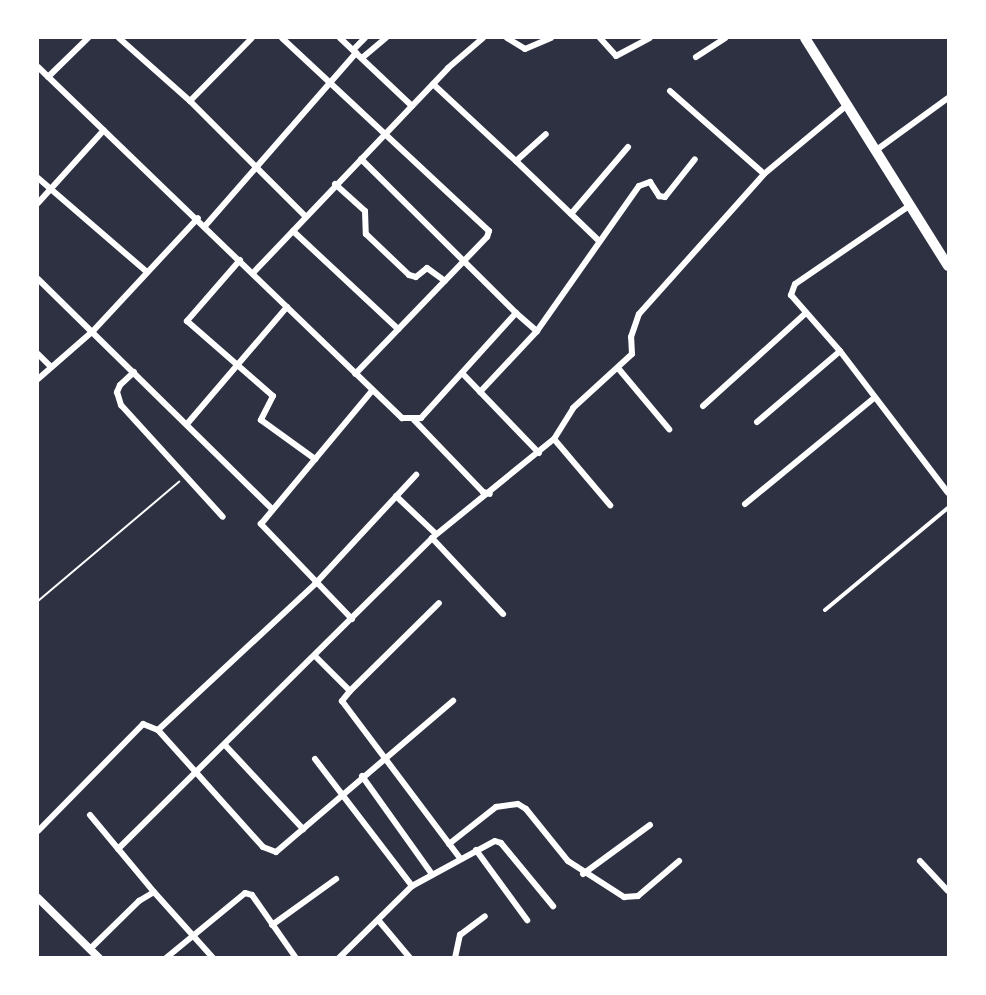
<!DOCTYPE html>
<style>
body{margin:0}
#map{position:relative;width:986px;height:995px;overflow:hidden;background:#2d3142;font-family:Inter,sans-serif}
div>[style]{position:absolute}
[style*='--x']{left:calc(var(--x)*1px);top:calc(var(--y)*1px);width:calc(var(--w)*1px);rotate:calc(var(--a)*1deg)}
.path>*{height:2px;margin:-1px;padding:0 1px;transform-origin:1px;border-radius:1px;background:#fff}
.service>*{height:4px;margin:-2px;padding:0 2px;transform-origin:2px;border-radius:2px;background:#fff}
.minor>*{height:6px;margin:-3px;padding:0 3px;transform-origin:3px;border-radius:3px;background:#fff}
.tertiary>*{height:8px;margin:-4px;padding:0 4px;transform-origin:4px;border-radius:4px;background:#fff}
.secondary>*{height:10px;margin:-5px;padding:0 5px;transform-origin:5px;border-radius:5px;background:#fff}
span{translate:-50% -50%;white-space:nowrap;text-align:center;line-height:1.15;-webkit-text-stroke:6px #fff;paint-order:stroke}
.frame{position:absolute;inset:0;border:39px solid #fff;pointer-events:none}
</style>
<div id="map">
<div class="path">
<i style="--x:38;--y:601;--w:185;--a:-40.2"></i>
</div>
<div class="service">
<i style="--x:825;--y:610;--w:160;--a:-39.7"></i>
</div>
<div class="minor">
<i style="--x:119;--y:38;--w:95;--a:41.6"></i>
<i style="--x:190;--y:101;--w:164;--a:45"></i>
<i style="--x:282;--y:38;--w:283;--a:43"></i>
<i style="--x:489;--y:231;--w:6;--a:108"></i>
<i style="--x:487;--y:237;--w:190;--a:133.9"></i>
<i style="--x:340;--y:38;--w:99;--a:43.4"></i>
<i style="--x:507;--y:38;--w:21;--a:31"></i>
<i style="--x:525;--y:49;--w:28;--a:-23"></i>
<i style="--x:600;--y:38;--w:24;--a:48"></i>
<i style="--x:616;--y:56;--w:38;--a:-28"></i>
<i style="--x:353;--y:50;--w:17;--a:-45"></i>
<i style="--x:696;--y:57;--w:35;--a:-33"></i>
<i style="--x:362;--y:58;--w:31;--a:-40"></i>
<i style="--x:38;--y:67;--w:506;--a:43.96"></i>
<i style="--x:402;--y:418;--w:19;--a:0"></i>
<i style="--x:421;--y:418;--w:142;--a:-47.9"></i>
<i style="--x:516;--y:313;--w:28;--a:41"></i>
<i style="--x:48;--y:77;--w:56;--a:-44.3"></i>
<i style="--x:433;--y:84;--w:113;--a:42.9"></i>
<i style="--x:516;--y:161;--w:40;--a:-42"></i>
<i style="--x:670;--y:91;--w:125;--a:41.4"></i>
<i style="--x:190;--y:101;--w:88;--a:-45.5"></i>
<i style="--x:875;--y:151;--w:90;--a:-36"></i>
<i style="--x:361;--y:159;--w:218;--a:44.8"></i>
<i style="--x:516;--y:161;--w:115;--a:43.9"></i>
<i style="--x:38;--y:178;--w:144;--a:40.8"></i>
<i style="--x:335;--y:184;--w:40;--a:42"></i>
<i style="--x:365;--y:211;--w:23;--a:88"></i>
<i style="--x:366;--y:234;--w:59;--a:43.6"></i>
<i style="--x:409;--y:275;--w:7;--a:16"></i>
<i style="--x:416;--y:277;--w:14;--a:-39"></i>
<i style="--x:427;--y:268;--w:22;--a:36"></i>
<i style="--x:38;--y:203;--w:98;--a:-47.9"></i>
<i style="--x:909;--y:206;--w:138;--a:145.6"></i>
<i style="--x:795;--y:284;--w:12;--a:110"></i>
<i style="--x:791;--y:295;--w:74;--a:48.8"></i>
<i style="--x:840;--y:351;--w:178;--a:52.7"></i>
<i style="--x:571;--y:214;--w:88;--a:-49.6"></i>
<i style="--x:205;--y:226;--w:230;--a:-48.9"></i>
<i style="--x:293;--y:231;--w:144;--a:43"></i>
<i style="--x:240;--y:260;--w:81;--a:131"></i>
<i style="--x:187;--y:321;--w:114;--a:41.1"></i>
<i style="--x:273;--y:396;--w:27;--a:117"></i>
<i style="--x:261;--y:420;--w:67;--a:35.8"></i>
<i style="--x:253;--y:273;--w:283;--a:-46.4"></i>
<i style="--x:448;--y:68;--w:46;--a:-40.6"></i>
<i style="--x:38;--y:279;--w:328;--a:44.5"></i>
<i style="--x:38;--y:354;--w:18;--a:45"></i>
<i style="--x:618;--y:368;--w:80;--a:50.1"></i>
<i style="--x:134;--y:372;--w:19;--a:137"></i>
<i style="--x:120;--y:385;--w:8;--a:113"></i>
<i style="--x:117;--y:392;--w:14;--a:73"></i>
<i style="--x:121;--y:405;--w:151;--a:47.7"></i>
<i style="--x:462;--y:373;--w:111;--a:46.1"></i>
<i style="--x:38;--y:379;--w:73;--a:-41.1"></i>
<i style="--x:93;--y:331;--w:154;--a:-47.1"></i>
<i style="--x:480;--y:392;--w:83;--a:-46.9"></i>
<i style="--x:537;--y:331;--w:177;--a:-54.9"></i>
<i style="--x:639;--y:186;--w:12;--a:-20"></i>
<i style="--x:650;--y:182;--w:17;--a:57"></i>
<i style="--x:659;--y:196;--w:6;--a:9"></i>
<i style="--x:665;--y:197;--w:48;--a:-51.7"></i>
<i style="--x:703;--y:406;--w:139;--a:-42.1"></i>
<i style="--x:414;--y:420;--w:100;--a:46.2"></i>
<i style="--x:483;--y:492;--w:7;--a:16"></i>
<i style="--x:757;--y:422;--w:109;--a:-40.5"></i>
<i style="--x:187;--y:424;--w:154;--a:-49.5"></i>
<i style="--x:554;--y:439;--w:87;--a:49.7"></i>
<i style="--x:396;--y:496;--w:55;--a:43.5"></i>
<i style="--x:745;--y:504;--w:167;--a:-39.4"></i>
<i style="--x:432;--y:538;--w:104;--a:46.9"></i>
<i style="--x:352;--y:619;--w:132;--a:-133.8"></i>
<i style="--x:261;--y:524;--w:173;--a:-50.2"></i>
<i style="--x:315;--y:656;--w:49;--a:45"></i>
<i style="--x:350;--y:691;--w:125;--a:-44.7"></i>
<i style="--x:350;--y:691;--w:13;--a:129"></i>
<i style="--x:342;--y:701;--w:196;--a:53.1"></i>
<i style="--x:158;--y:730;--w:214;--a:-42.9"></i>
<i style="--x:315;--y:584;--w:149;--a:-47.2"></i>
<i style="--x:225;--y:745;--w:115;--a:47.1"></i>
<i style="--x:315;--y:759;--w:160;--a:52.6"></i>
<i style="--x:362;--y:776;--w:120;--a:54.5"></i>
<i style="--x:90;--y:815;--w:100;--a:50.3"></i>
<i style="--x:38;--y:831;--w:150;--a:-45.5"></i>
<i style="--x:143;--y:724;--w:16;--a:22"></i>
<i style="--x:158;--y:730;--w:157;--a:48.1"></i>
<i style="--x:263;--y:847;--w:14;--a:21"></i>
<i style="--x:276;--y:852;--w:233;--a:-40.5"></i>
<i style="--x:449;--y:844;--w:60;--a:-38.2"></i>
<i style="--x:496;--y:807;--w:22;--a:-8"></i>
<i style="--x:518;--y:804;--w:9;--a:32"></i>
<i style="--x:526;--y:809;--w:67;--a:51.1"></i>
<i style="--x:568;--y:861;--w:67;--a:32.7"></i>
<i style="--x:624;--y:897;--w:14;--a:-4"></i>
<i style="--x:638;--y:896;--w:54;--a:-40.5"></i>
<i style="--x:118;--y:849;--w:442;--a:-44.7"></i>
<i style="--x:432;--y:538;--w:157;--a:-39.1"></i>
<i style="--x:554;--y:439;--w:36;--a:-58"></i>
<i style="--x:573;--y:408;--w:80;--a:-42.5"></i>
<i style="--x:632;--y:354;--w:17;--a:-93"></i>
<i style="--x:631;--y:337;--w:24;--a:-71"></i>
<i style="--x:639;--y:314;--w:188;--a:-48.2"></i>
<i style="--x:764;--y:174;--w:107;--a:-39.7"></i>
<i style="--x:476;--y:850;--w:87;--a:53.9"></i>
<i style="--x:920;--y:861;--w:41;--a:47"></i>
<i style="--x:583;--y:874;--w:83;--a:-36.2"></i>
<i style="--x:379;--y:921;--w:48;--a:50"></i>
<i style="--x:272;--y:925;--w:79;--a:-35.7"></i>
<i style="--x:90;--y:949;--w:69;--a:-44.4"></i>
<i style="--x:139;--y:901;--w:17;--a:-31"></i>
<i style="--x:154;--y:892;--w:89;--a:48.2"></i>
<i style="--x:166;--y:958;--w:102;--a:-39.4"></i>
<i style="--x:245;--y:893;--w:7;--a:16"></i>
<i style="--x:252;--y:895;--w:77;--a:55.1"></i>
<i style="--x:339;--y:958;--w:103;--a:-44.6"></i>
<i style="--x:412;--y:886;--w:94;--a:-28.5"></i>
<i style="--x:495;--y:841;--w:6;--a:18"></i>
<i style="--x:501;--y:843;--w:82;--a:50.5"></i>
<i style="--x:455;--y:958;--w:24;--a:-78"></i>
<i style="--x:460;--y:935;--w:31;--a:-37"></i>
</div>
<div class="tertiary">
<i style="--x:38;--y:898;--w:86;--a:44.5"></i>
</div>
<div class="secondary">
<i style="--x:805;--y:38;--w:269;--a:57.9"></i>
</div>
<div class="frame"></div>
</div>
